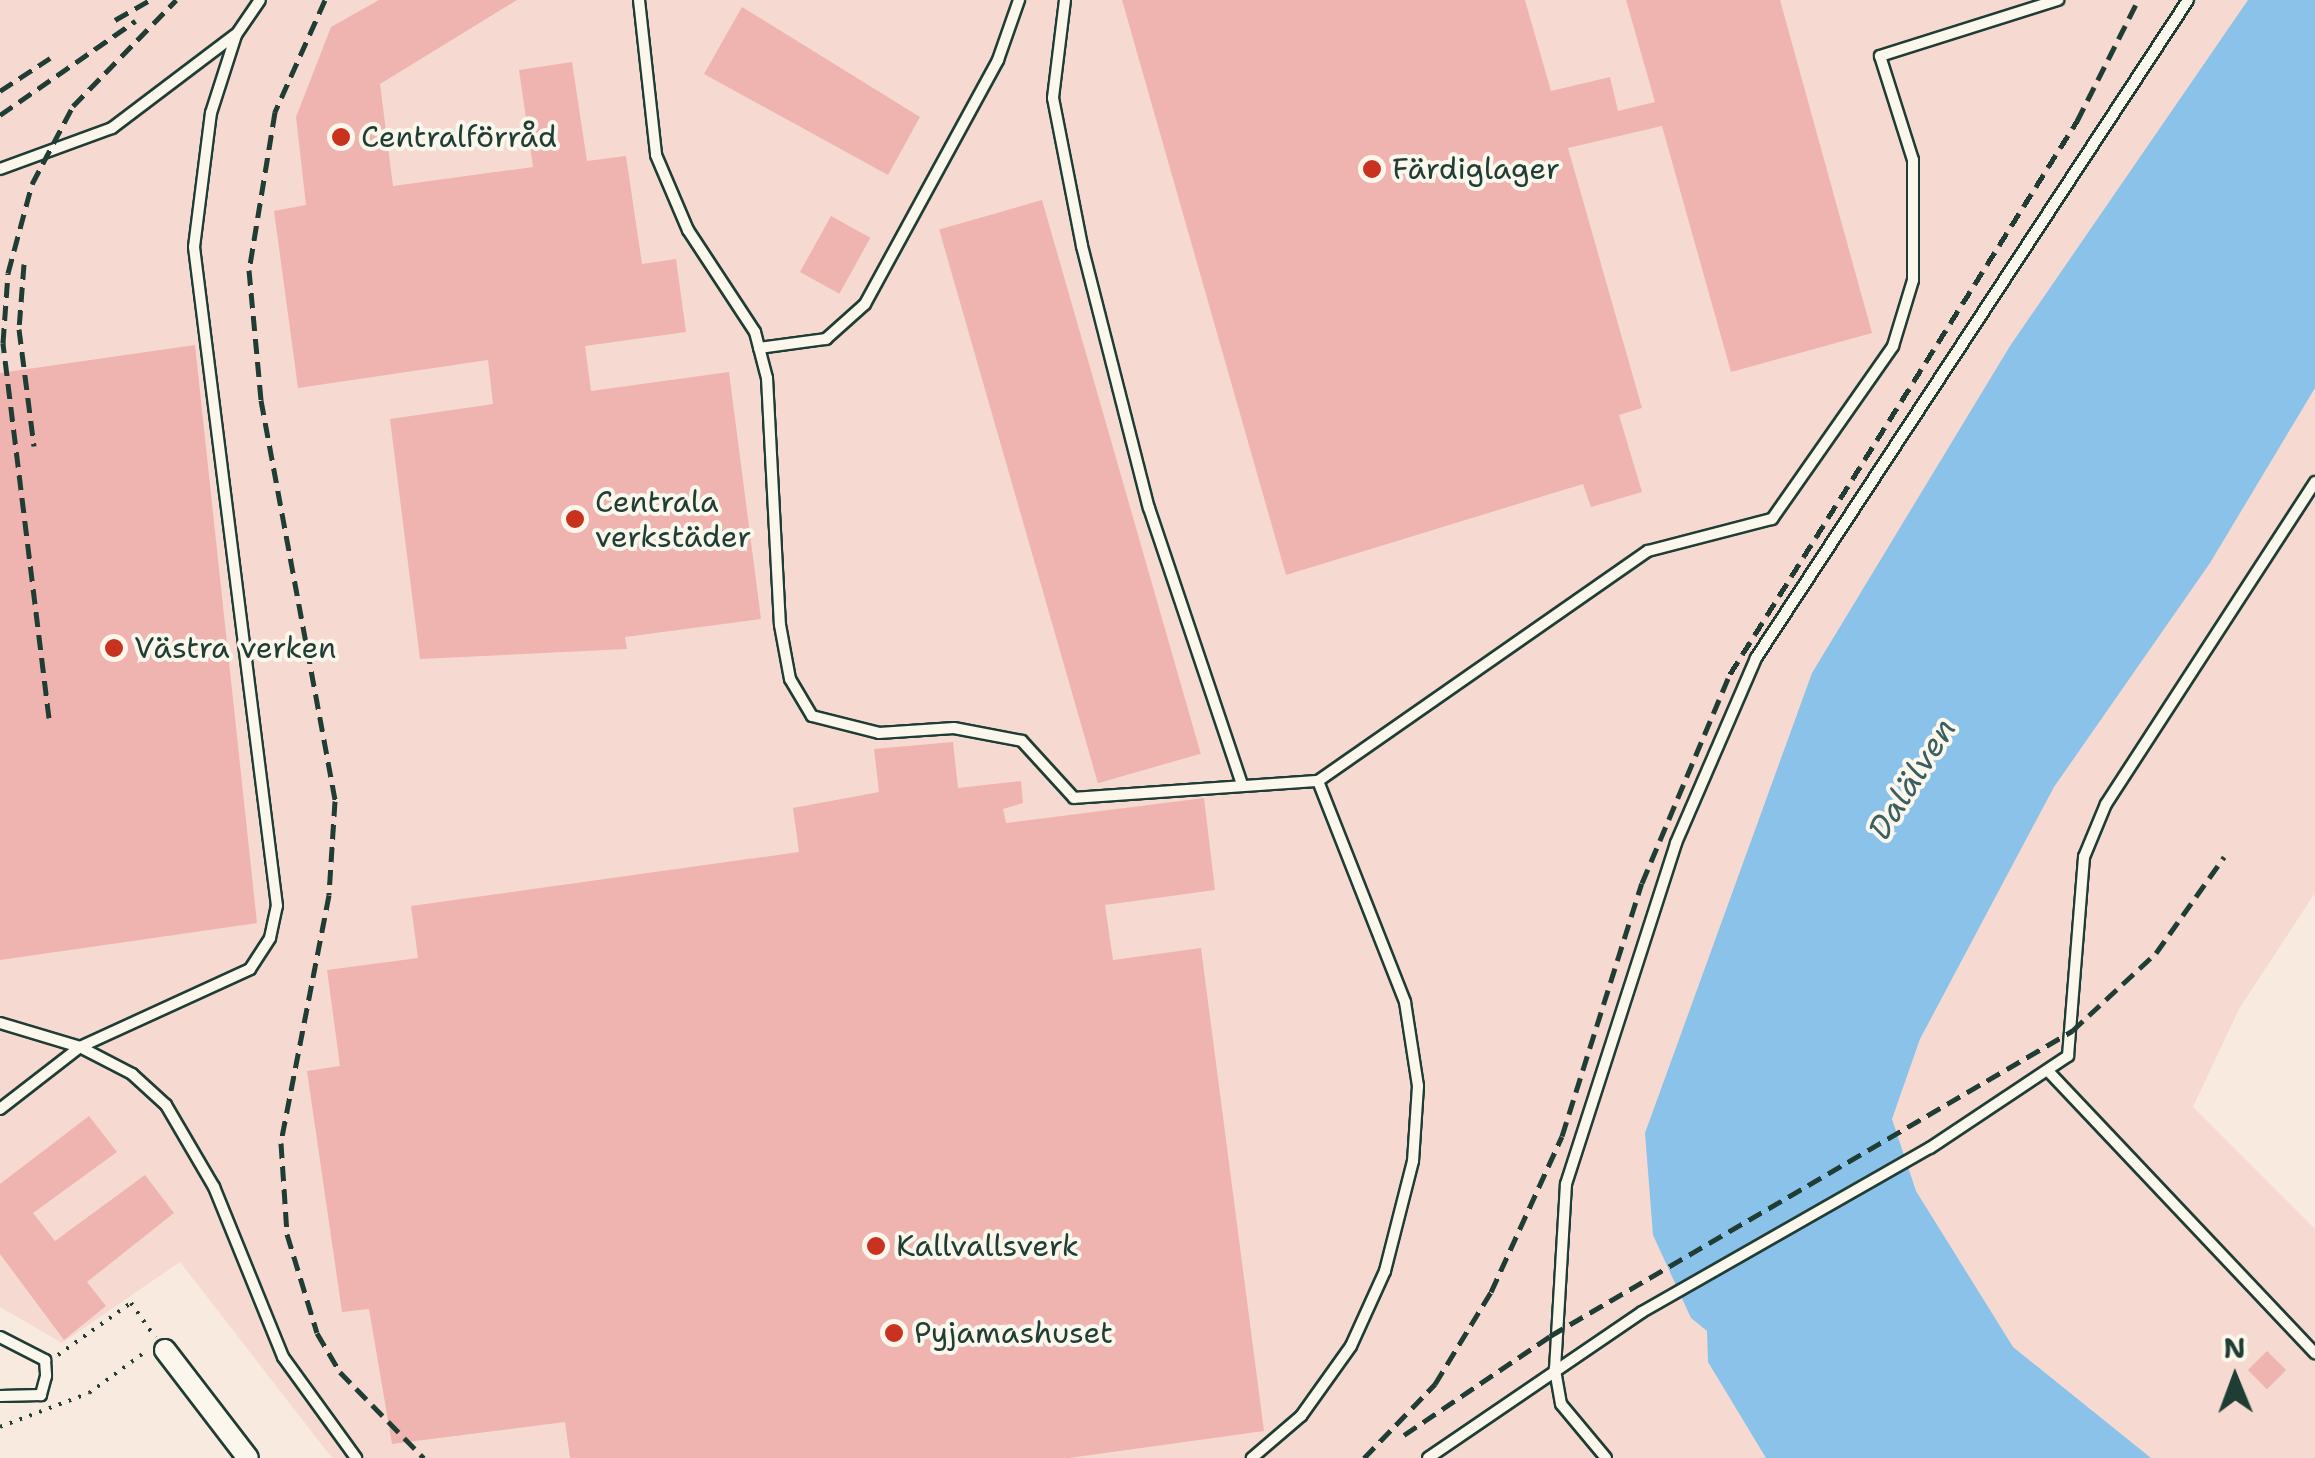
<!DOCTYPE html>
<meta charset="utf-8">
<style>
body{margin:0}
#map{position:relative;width:2315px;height:1458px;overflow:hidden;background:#f9eae0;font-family:"Shantell Sans",sans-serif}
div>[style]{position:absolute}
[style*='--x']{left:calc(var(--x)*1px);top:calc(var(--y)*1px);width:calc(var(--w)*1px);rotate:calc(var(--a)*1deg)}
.built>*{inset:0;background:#f6dad1}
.water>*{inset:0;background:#8bc2e9}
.building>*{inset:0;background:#efb4af;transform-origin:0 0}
.path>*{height:4px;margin-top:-2px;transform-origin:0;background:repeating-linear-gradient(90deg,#1f3d34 0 2.5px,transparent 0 10.5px)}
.roads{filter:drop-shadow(2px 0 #1f3d34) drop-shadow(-2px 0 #1f3d34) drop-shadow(0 2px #1f3d34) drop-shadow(0 -2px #1f3d34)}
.lane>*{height:10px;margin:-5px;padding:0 5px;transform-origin:5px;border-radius:5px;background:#fbf7ec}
.street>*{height:20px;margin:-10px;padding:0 10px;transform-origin:10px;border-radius:10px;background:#fbf7ec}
.rail>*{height:5px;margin-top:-2.5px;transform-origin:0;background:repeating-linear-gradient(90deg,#1f3d34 0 15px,transparent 0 23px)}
.dots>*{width:28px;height:28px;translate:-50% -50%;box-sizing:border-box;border:5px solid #fbf7ec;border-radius:50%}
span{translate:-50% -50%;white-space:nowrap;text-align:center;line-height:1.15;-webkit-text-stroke:8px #fbf7ec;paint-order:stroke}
.poi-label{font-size:30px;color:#1f3d34}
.left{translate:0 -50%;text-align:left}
.water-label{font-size:32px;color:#3a5e61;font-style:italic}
.north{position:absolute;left:2185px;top:1328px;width:100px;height:100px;-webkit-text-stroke:8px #fbf7ec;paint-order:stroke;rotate:359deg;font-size:28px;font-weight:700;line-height:40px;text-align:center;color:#1f3d34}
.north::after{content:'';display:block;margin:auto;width:35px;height:45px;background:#1f3d34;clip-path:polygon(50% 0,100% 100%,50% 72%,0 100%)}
</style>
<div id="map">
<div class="built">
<i style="clip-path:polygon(0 0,2315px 0,2315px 893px,2239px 1009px,2193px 1107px,2315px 1229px,2315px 1458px,332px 1458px,180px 1262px,62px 1343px,0 1307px)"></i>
</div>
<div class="water">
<i style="clip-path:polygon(2248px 0,2315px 0,2315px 388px,2210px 563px,2054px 787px,1920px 1039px,1892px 1119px,1916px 1191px,2013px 1347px,2151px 1458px,1766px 1458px,1708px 1362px,1707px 1331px,1691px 1318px,1653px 1235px,1645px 1133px,1812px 673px,2010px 346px)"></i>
</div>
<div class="building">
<i style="clip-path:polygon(379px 0,517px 0,380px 84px,393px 186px,533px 167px,519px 70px,572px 62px,587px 161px,626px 156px,642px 264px,676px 259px,686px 332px,585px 346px,591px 391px,729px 372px,761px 619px,625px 637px,627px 649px,420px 659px,390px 419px,493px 404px,488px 360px,298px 388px,274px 211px,306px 205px,296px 117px,331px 27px)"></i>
<i style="clip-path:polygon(1122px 0,1525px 0,1551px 91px,1610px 77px,1618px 111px,1655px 102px,1626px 0,1780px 0,1872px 333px,1731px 372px,1662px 126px,1568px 148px,1642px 408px,1619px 415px,1642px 492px,1591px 507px,1583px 484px,1286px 575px)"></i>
<i style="clip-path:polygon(742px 7px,920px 117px,888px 175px,704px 74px)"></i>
<i style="left:1042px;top:200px;width:576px;height:107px;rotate:74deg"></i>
<i style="left:831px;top:216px;width:45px;height:64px;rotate:29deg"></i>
<i style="clip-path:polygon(195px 345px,257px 923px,0 960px,0 373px)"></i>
<i style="clip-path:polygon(953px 742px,958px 788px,1021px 781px,1023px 803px,1003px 809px,1006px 823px,1204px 798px,1215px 890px,1105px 905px,1113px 960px,1201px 948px,1264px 1431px,1069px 1458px,570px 1458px,565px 1422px,392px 1444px,369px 1309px,342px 1312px,307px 1071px,340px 1066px,327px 970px,418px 958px,411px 906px,799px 852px,793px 808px,879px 792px,874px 749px)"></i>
<i style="clip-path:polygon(89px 1116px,117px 1152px,33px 1213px,55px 1241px,145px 1175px,174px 1213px,87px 1282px,106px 1306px,64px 1340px,0 1254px,0 1184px)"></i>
<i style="left:2267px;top:1351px;width:27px;height:27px;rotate:45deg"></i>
</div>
<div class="path">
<i style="--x:58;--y:1355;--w:90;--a:-35.5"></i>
<i style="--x:131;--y:1303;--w:42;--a:54.8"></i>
<i style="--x:0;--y:1427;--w:95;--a:-20.9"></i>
<i style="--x:89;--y:1393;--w:69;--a:-36.2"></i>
</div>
<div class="roads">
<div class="lane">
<i style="--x:639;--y:0;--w:156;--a:83.7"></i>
<i style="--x:656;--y:155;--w:82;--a:66.9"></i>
<i style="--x:688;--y:230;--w:122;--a:56.7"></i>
<i style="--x:755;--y:332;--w:48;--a:75.4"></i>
<i style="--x:767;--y:378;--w:247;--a:87"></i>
<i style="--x:780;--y:625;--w:55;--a:79.5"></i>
<i style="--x:790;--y:679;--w:43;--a:59.3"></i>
<i style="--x:812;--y:716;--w:69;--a:14.2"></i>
<i style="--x:879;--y:733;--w:75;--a:-3.8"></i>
<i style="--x:954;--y:728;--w:69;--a:10.8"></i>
<i style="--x:1022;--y:741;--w:77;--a:47.6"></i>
<i style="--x:1074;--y:798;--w:245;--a:-4"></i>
<i style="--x:1318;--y:781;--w:238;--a:68.5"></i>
<i style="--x:1405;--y:1002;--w:85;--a:81.2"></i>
<i style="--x:1418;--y:1086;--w:75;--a:93.8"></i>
<i style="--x:1413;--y:1161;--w:114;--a:104.3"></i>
<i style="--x:1385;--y:1271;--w:82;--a:114.4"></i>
<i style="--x:1351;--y:1346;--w:86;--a:125.5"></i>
<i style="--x:1301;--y:1416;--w:65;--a:139.4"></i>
<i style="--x:1065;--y:0;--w:99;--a:97"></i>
<i style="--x:1053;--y:98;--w:151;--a:78.9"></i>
<i style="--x:1082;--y:246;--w:270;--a:75.7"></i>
<i style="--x:1149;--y:508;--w:292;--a:71.4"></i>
<i style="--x:0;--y:169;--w:119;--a:-20.1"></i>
<i style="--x:112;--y:128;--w:154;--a:-37.1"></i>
<i style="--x:759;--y:348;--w:68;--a:-7.7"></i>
<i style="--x:826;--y:339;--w:52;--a:-41.9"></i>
<i style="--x:865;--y:304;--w:278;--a:-61.4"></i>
<i style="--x:998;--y:60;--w:64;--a:-70.7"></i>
<i style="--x:1318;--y:781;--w:402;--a:-34.9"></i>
<i style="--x:1648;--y:551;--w:128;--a:-14.5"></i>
<i style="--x:1772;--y:519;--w:211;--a:-55"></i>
<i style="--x:1893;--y:346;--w:69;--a:-73.1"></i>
<i style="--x:1913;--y:280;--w:120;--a:-90"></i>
<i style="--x:1913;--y:160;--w:109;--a:-107.6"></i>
<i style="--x:1880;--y:56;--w:187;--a:-17.5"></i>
<i style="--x:0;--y:1023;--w:84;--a:16.7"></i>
<i style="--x:80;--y:1047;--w:59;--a:27.4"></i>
<i style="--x:132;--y:1074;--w:46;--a:42.4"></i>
<i style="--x:166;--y:1105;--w:95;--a:59.7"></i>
<i style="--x:214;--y:1187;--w:183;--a:67.9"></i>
<i style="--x:283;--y:1357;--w:125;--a:54.1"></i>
<i style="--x:2050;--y:1073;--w:386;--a:46.6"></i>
<i style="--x:0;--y:1109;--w:101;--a:-37.8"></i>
<i style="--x:80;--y:1047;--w:187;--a:-24.6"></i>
<i style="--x:250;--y:969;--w:37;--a:-57"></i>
<i style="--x:270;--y:938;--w:33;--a:-78"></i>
<i style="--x:277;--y:906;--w:664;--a:-97.18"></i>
<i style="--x:194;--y:247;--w:135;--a:-82.8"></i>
<i style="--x:211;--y:113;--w:82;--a:-72.2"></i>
<i style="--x:236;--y:35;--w:42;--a:-55.6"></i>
<i style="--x:0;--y:1337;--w:51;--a:27.1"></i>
<i style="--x:45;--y:1360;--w:16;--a:86"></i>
<i style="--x:46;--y:1376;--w:20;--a:105"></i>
<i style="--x:41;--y:1395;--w:41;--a:178.6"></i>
<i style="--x:1428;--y:1458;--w:259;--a:-34.3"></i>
<i style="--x:1642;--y:1312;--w:331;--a:-29.7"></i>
<i style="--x:1930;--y:1148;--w:166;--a:-33.7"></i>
<i style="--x:2068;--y:1056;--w:200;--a:-85.4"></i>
<i style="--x:2084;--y:857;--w:57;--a:-67.5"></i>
<i style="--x:2106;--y:804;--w:384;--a:-57"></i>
<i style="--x:1606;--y:1458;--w:70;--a:-129.8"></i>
<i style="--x:1561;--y:1404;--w:36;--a:-100"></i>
<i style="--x:1555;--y:1369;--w:185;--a:-86.6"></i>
<i style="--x:1566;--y:1184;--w:358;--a:-72.1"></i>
<i style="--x:1676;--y:843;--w:202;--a:-66.6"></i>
<i style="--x:1756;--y:658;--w:787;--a:-56.71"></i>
</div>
<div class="street">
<i style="--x:165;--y:1350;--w:136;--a:52.5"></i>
</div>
</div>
<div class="rail">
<i style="--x:325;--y:0;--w:123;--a:114.1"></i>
<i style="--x:275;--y:112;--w:160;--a:99.3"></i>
<i style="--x:249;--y:270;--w:131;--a:84.7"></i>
<i style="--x:261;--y:400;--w:408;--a:79.5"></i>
<i style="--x:335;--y:801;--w:94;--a:93.7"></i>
<i style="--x:329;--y:895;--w:253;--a:101"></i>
<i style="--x:281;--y:1143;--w:91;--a:86.2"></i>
<i style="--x:287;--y:1234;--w:103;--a:73.1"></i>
<i style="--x:317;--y:1333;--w:45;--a:59.5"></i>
<i style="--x:340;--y:1372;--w:120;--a:45.7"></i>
<i style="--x:115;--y:20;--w:40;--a:-29.7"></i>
<i style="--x:0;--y:91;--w:60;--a:-33.4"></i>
<i style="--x:0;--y:115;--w:165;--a:-34.8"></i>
<i style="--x:24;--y:264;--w:65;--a:94.4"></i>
<i style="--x:19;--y:329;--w:118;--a:82.7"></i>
<i style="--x:49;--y:718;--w:378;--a:-97"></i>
<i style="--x:3;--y:343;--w:70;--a:-85.9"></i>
<i style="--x:8;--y:273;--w:92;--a:-74.9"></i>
<i style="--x:32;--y:184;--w:88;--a:-62.3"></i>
<i style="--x:73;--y:106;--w:148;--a:-45.8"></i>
<i style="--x:1404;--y:1435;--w:176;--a:-34.1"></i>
<i style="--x:1550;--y:1336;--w:605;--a:-30.3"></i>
<i style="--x:2072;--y:1031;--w:115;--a:-42.9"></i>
<i style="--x:2156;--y:953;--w:118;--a:-54.7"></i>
<i style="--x:1364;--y:1458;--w:103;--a:-46.2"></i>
<i style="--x:1435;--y:1384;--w:108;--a:-58.7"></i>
<i style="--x:1491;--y:1292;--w:171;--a:-65.5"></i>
<i style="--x:1562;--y:1136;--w:265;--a:-72.5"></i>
<i style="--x:1642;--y:883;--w:227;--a:-67.2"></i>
<i style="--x:1730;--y:674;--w:653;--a:-57.89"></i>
<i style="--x:2077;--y:121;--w:136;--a:-63.2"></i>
</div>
<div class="dots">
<i style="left:341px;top:137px;background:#c8321e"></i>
<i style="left:1372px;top:169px;background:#c8321e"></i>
<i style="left:575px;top:519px;background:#c8321e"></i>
<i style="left:114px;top:648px;background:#c8321e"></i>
<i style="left:876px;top:1246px;background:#c8321e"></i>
<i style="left:894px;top:1333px;background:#c8321e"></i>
</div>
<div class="poi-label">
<span class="left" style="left:361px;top:137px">Centralförråd</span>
<span class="left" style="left:1392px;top:169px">Färdiglager</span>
<span class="left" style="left:595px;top:519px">Centrala<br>verkstäder</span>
<span class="left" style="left:134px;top:648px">Västra verken</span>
<span class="left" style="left:896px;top:1246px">Kallvallsverk</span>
<span class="left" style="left:914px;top:1333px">Pyjamashuset</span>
</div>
<div class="water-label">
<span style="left:1912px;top:779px;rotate:-58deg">Dalälven</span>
</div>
<div class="north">N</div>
</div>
